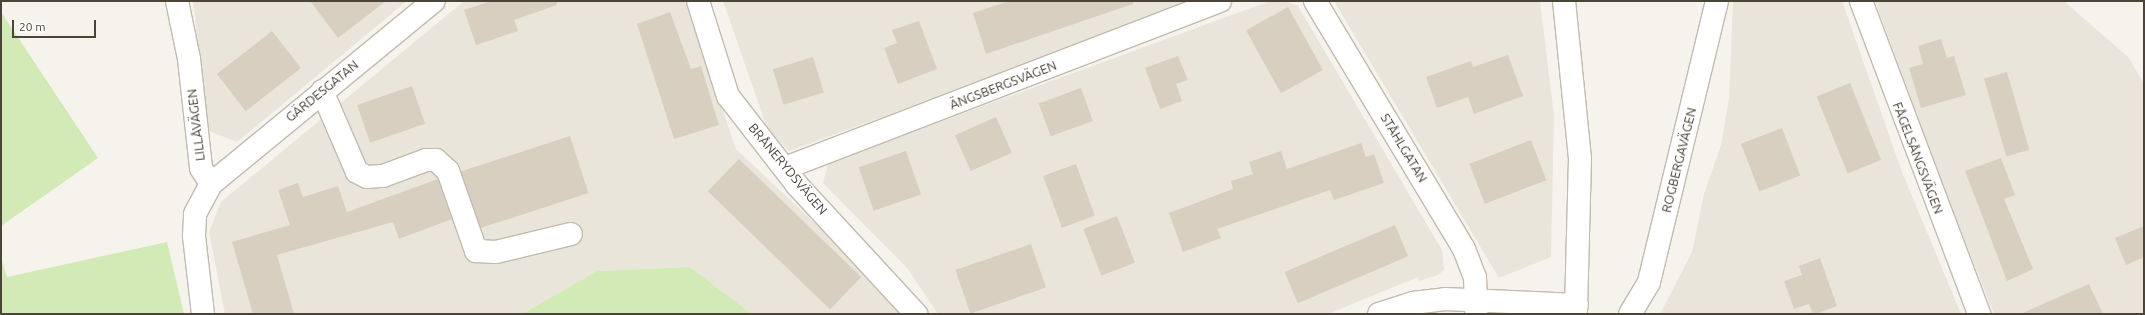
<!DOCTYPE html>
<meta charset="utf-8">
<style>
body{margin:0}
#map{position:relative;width:2145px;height:315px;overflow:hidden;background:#f6f3ec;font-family:Ubuntu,sans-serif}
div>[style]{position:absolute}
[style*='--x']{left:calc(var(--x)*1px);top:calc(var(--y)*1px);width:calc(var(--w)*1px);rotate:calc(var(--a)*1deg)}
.residential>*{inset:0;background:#eae5da}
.green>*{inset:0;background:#d2eab5}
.building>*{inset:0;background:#d8cfc1;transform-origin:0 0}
.roads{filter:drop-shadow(1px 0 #c2bbae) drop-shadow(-1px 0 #c2bbae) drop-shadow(0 1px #c2bbae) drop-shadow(0 -1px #c2bbae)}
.minor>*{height:22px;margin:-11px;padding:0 11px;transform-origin:11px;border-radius:11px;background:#fff}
span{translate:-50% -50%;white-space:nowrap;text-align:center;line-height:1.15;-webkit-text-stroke:3px #fff;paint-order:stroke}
.street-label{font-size:13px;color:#4b4439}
.frame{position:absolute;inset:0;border:2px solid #4b4439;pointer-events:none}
.scale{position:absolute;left:12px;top:20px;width:84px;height:18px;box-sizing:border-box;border:2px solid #4b4439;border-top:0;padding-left:5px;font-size:12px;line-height:14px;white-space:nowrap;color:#4b4439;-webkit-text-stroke:3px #fff;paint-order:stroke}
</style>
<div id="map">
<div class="residential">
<i style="clip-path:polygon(193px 1px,407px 1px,237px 142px,209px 131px)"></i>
<i style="clip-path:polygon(464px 1px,685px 1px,736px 149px,887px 291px,901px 314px,752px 314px,690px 267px,597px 271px,522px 314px,225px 314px,209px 232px,221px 202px)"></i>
<i style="clip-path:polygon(723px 1px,1199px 1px,789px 151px,767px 128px)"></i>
<i style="clip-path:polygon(1270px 1px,1285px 1px,1298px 6px,1442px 250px,1444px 270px,1438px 275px,1419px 281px,1418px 277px,1328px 314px,938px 314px,907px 268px,823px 183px,828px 163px)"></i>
<i style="clip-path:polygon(1334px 1px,1540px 1px,1554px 116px,1551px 257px,1499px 278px)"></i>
<i style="clip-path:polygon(1733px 1px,1842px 1px,1902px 172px,1961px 314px,1660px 314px,1692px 252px,1704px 194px,1721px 145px,1729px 99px)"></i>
<i style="clip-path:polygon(1875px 1px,2064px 1px,2129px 58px,2144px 84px,2144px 314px,1994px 314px,1934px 162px)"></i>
</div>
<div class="green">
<i style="clip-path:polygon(1px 12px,98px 158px,1px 226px)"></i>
<i style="clip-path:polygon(167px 242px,184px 314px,1px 314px,1px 258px,7px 277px)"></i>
<i style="clip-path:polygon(690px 267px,752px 314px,522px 314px,597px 271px)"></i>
</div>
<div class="building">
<i style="clip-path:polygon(310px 1px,386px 1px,338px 38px)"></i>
<i style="clip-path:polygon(491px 1px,557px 1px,557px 5px,514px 20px,518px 31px,476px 45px,464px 10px)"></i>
<i style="clip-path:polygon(1009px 1px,1133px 1px,1133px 4px,986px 54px,973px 13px)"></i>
<i style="left:1288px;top:7px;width:72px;height:48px;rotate:61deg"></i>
<i style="clip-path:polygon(670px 12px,691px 69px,701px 66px,719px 125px,674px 139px,637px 24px)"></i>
<i style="clip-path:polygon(919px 21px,937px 69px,898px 84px,884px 48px,897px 43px,892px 30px)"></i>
<i style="left:272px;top:31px;width:47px;height:70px;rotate:52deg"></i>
<i style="clip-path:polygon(1941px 39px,1947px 58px,1954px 56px,1966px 95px,1921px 108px,1909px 68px,1923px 64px,1918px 46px)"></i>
<i style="clip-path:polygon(1508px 55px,1523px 96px,1474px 114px,1468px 97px,1437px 108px,1426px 77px,1471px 61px,1473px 67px)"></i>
<i style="clip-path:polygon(1178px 56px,1188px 80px,1176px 84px,1182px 101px,1160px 109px,1145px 68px)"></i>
<i style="left:813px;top:57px;width:37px;height:42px;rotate:73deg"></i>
<i style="left:2007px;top:72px;width:81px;height:24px;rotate:74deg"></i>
<i style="left:1850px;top:83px;width:83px;height:36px;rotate:68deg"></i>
<i style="left:412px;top:86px;width:40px;height:58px;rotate:71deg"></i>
<i style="left:1081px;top:88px;width:35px;height:45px;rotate:70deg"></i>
<i style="left:996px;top:117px;width:39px;height:45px;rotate:66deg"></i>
<i style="left:1782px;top:128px;width:51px;height:44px;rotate:69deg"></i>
<i style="left:570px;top:136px;width:60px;height:115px;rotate:72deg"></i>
<i style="left:1531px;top:140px;width:43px;height:66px;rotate:69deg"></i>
<i style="clip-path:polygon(1361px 143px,1366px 157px,1374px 154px,1384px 183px,1334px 200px,1330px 190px,1217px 229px,1221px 238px,1183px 252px,1169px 213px,1233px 189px,1231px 181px,1253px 174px,1249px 162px,1281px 151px,1287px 169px)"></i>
<i style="left:906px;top:151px;width:46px;height:50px;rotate:71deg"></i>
<i style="clip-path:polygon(2001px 158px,2015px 195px,2004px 199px,2033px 269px,2007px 281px,1965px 171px)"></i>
<i style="left:739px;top:159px;width:170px;height:45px;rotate:44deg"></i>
<i style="left:1076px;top:164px;width:55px;height:35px;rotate:70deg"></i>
<i style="clip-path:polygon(438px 179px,452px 219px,399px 239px,393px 222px,277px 255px,294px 314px,253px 314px,232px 242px,290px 225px,278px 190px,298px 183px,303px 197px,338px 186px,347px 212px)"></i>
<i style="left:1117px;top:216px;width:50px;height:36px;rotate:69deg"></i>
<i style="left:1395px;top:225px;width:34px;height:120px;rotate:67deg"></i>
<i style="clip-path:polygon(2144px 226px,2144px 257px,2126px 265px,2115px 238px)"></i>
<i style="left:1031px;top:244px;width:46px;height:80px;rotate:71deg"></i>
<i style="clip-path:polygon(1820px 258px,1837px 306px,1816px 314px,1813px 314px,1809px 304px,1794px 309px,1784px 281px,1802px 275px,1799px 266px)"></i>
<i style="clip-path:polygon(2089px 284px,2103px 314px,2020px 314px)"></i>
</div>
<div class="roads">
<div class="minor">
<i style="--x:177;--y:1;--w:59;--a:78.3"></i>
<i style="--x:189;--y:59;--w:110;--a:83.7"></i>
<i style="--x:201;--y:168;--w:19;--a:58"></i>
<i style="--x:698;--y:1;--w:100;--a:72.5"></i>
<i style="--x:728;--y:96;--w:113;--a:52.2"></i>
<i style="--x:797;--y:185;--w:176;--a:47.3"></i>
<i style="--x:1315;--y:1;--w:289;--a:59"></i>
<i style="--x:1464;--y:249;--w:30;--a:69"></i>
<i style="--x:1475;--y:277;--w:37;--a:88"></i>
<i style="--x:1564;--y:1;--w:158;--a:84.2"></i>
<i style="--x:1580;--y:158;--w:156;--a:91.5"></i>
<i style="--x:1861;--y:1;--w:335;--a:69.3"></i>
<i style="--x:322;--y:91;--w:88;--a:66.6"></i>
<i style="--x:357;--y:172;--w:11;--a:27"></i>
<i style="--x:367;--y:177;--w:16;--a:-4"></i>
<i style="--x:383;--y:176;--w:46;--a:-20.4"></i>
<i style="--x:426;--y:160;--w:10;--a:0"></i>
<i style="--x:436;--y:160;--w:16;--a:43"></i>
<i style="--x:448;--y:171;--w:85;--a:70.7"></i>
<i style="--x:476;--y:251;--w:20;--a:3"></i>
<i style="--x:496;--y:252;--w:77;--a:-13.5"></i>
<i style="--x:785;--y:168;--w:466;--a:-21"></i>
<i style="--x:203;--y:314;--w:79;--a:-96.6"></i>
<i style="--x:194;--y:236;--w:22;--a:-87"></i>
<i style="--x:195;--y:214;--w:34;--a:-62"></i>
<i style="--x:211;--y:184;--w:288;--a:-39.4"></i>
<i style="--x:1379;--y:314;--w:36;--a:-18"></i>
<i style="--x:1413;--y:303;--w:32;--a:-7"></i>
<i style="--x:1445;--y:299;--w:132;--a:2.6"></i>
<i style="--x:1630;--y:314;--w:37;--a:-59"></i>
<i style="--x:1649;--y:282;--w:289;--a:-76.4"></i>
</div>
</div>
<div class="street-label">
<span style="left:1003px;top:85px;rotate:-21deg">ÄNGSBERGSVÄGEN</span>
<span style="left:322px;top:91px;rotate:-39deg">GÄRDESGATAN</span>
<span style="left:196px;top:125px;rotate:-97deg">LILLÅVÄGEN</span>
<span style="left:1404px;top:148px;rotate:59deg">STÅHLGATAN</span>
<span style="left:1918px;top:158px;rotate:69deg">FÅGELSÅNGSVÄGEN</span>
<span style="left:1679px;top:160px;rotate:-76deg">ROGBERGAVÄGEN</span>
<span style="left:788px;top:169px;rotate:50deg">BRÅNERYDSVÄGEN</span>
</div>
<div class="frame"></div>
<div class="scale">20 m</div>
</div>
